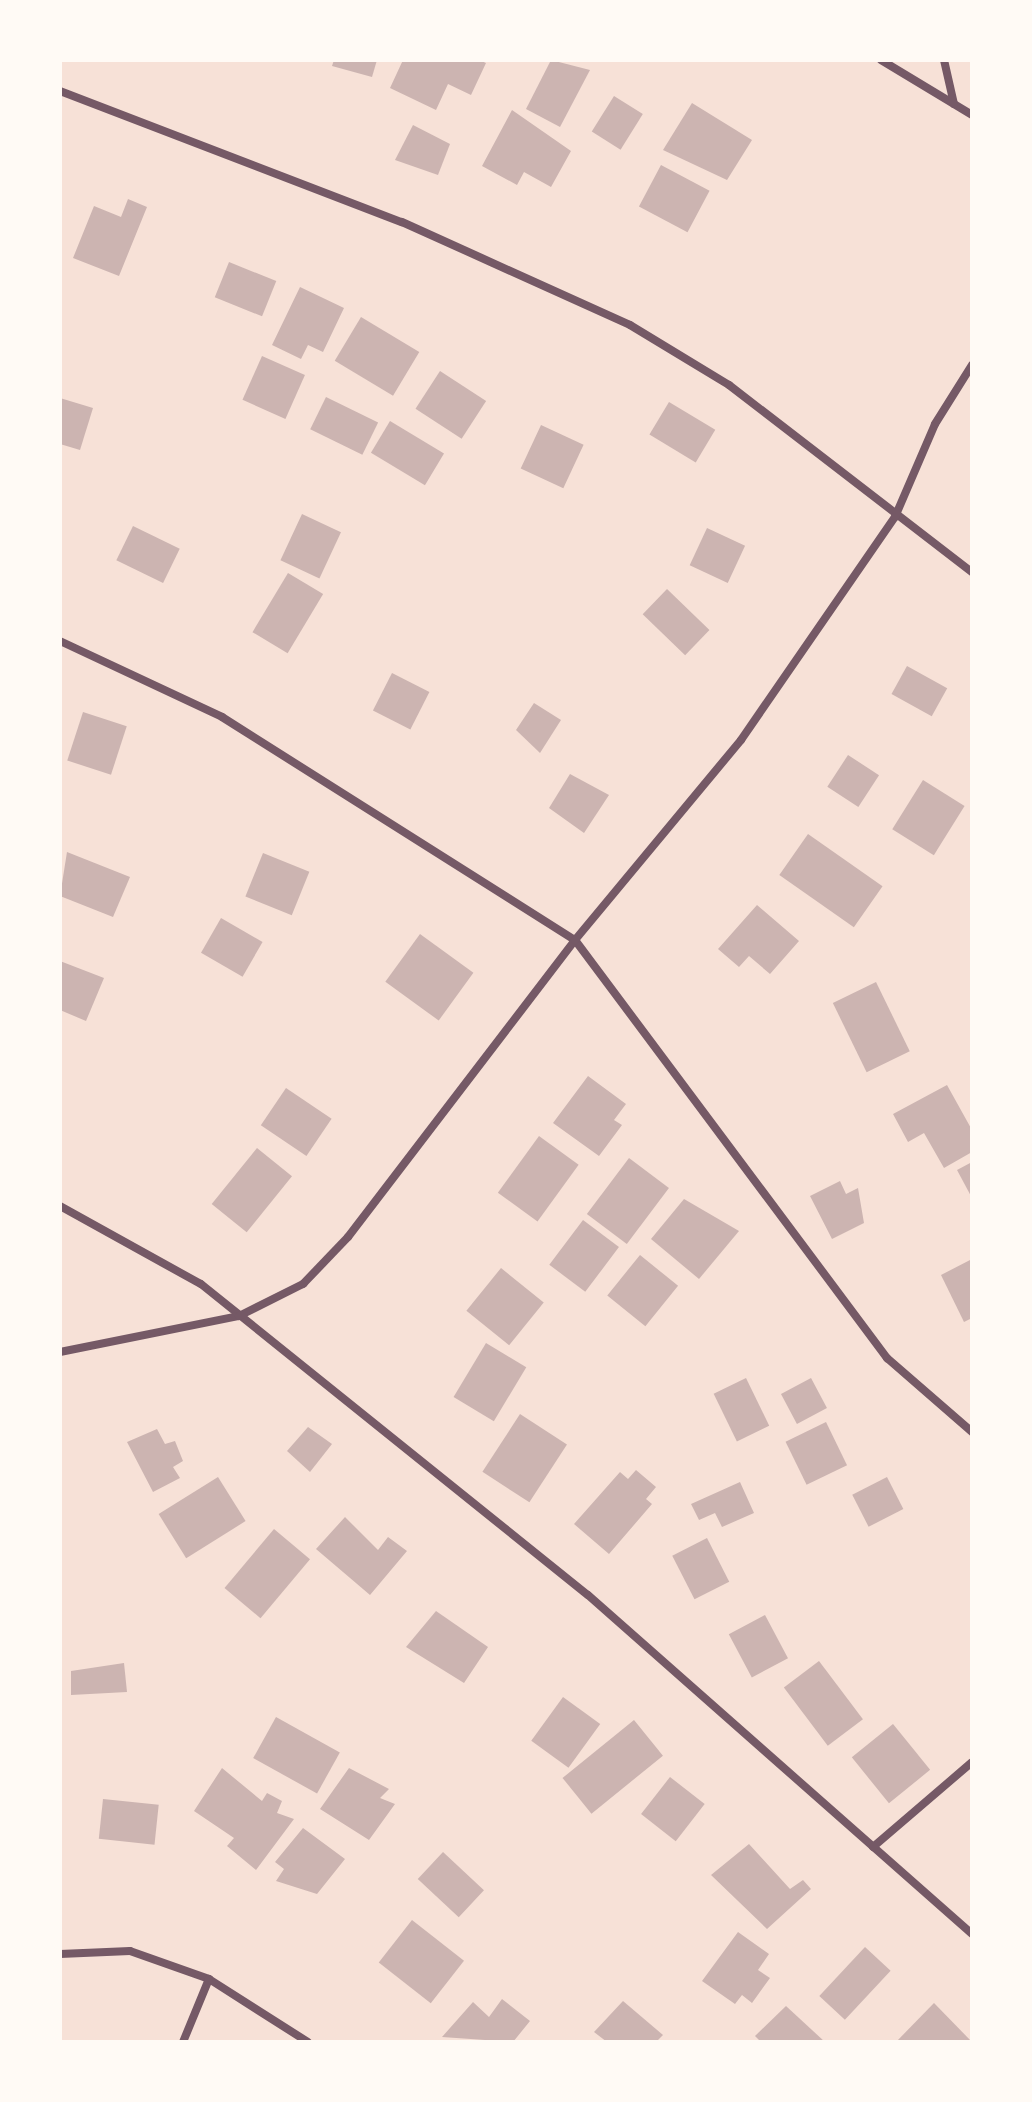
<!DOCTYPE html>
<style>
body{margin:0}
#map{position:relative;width:1032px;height:2102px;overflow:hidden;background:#f7e1d7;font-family:Overpass,sans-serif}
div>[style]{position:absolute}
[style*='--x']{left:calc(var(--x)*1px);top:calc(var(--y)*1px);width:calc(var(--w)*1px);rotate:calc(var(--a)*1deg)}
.building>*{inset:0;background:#ccb4b1;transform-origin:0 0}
.minor>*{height:8px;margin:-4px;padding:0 4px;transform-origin:4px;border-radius:4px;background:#755966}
span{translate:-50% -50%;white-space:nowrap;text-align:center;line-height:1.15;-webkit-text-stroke:8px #fffaf5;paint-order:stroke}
.frame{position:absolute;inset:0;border:62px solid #fffaf5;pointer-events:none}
</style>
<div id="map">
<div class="building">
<i style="clip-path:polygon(334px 60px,377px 60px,372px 77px,332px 66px)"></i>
<i style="clip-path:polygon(403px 60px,479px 60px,486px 63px,471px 95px,448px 84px,436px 110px,390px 88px)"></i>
<i style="clip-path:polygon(551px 60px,590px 70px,560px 127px,526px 109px)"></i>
<i style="left:614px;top:96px;width:34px;height:42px;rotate:32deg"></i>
<i style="clip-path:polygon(692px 103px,752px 140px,727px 180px,663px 150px)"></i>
<i style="clip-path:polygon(512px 110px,571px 151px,551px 187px,524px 172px,517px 185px,482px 166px)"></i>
<i style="clip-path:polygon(413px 125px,450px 144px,438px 175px,395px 160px)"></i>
<i style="left:661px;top:165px;width:55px;height:47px;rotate:28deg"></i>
<i style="clip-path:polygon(128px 199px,147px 207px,119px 276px,73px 258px,94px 206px,121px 217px)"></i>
<i style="left:229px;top:262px;width:51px;height:38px;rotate:22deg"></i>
<i style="clip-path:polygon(300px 287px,344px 308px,323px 352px,308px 345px,301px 359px,272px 345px)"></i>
<i style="left:361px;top:317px;width:68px;height:51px;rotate:31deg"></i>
<i style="left:262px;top:356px;width:47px;height:48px;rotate:24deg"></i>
<i style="left:440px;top:371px;width:55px;height:45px;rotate:33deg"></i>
<i style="left:326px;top:397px;width:58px;height:36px;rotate:26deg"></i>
<i style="clip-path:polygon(60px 398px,93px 408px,80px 450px,60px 444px)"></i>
<i style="left:669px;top:402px;width:54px;height:38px;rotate:31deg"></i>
<i style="left:390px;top:421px;width:63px;height:37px;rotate:31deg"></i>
<i style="left:541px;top:425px;width:47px;height:48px;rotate:25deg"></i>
<i style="left:302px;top:514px;width:43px;height:51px;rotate:25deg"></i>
<i style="left:133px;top:526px;width:52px;height:38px;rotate:26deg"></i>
<i style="left:707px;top:528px;width:42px;height:41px;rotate:25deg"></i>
<i style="left:288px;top:573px;width:41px;height:69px;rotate:31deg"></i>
<i style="left:667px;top:589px;width:59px;height:35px;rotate:44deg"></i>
<i style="left:907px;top:666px;width:46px;height:32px;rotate:29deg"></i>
<i style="left:392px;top:673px;width:42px;height:42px;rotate:27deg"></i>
<i style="clip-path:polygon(534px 703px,561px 720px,540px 753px,516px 730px)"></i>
<i style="left:83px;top:712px;width:46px;height:51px;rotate:18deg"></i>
<i style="left:848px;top:755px;width:37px;height:38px;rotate:33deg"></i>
<i style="clip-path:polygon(570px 774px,609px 795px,584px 833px,549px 808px)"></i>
<i style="left:923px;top:780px;width:49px;height:58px;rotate:32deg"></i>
<i style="left:808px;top:834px;width:91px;height:50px;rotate:35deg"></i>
<i style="clip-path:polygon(67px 852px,130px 877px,113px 917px,60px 896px)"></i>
<i style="left:263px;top:853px;width:50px;height:47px;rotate:22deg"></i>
<i style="clip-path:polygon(757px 905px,799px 941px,770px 974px,749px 956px,739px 967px,718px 949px)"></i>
<i style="left:221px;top:918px;width:48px;height:40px;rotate:30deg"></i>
<i style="left:420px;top:934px;width:66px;height:59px;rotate:36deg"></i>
<i style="clip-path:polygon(60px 961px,104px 978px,86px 1021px,60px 1010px)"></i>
<i style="left:876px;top:982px;width:77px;height:48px;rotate:64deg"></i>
<i style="clip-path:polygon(588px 1076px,626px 1104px,614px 1120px,622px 1125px,599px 1156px,553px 1123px)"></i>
<i style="clip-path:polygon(947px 1085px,972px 1130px,972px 1152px,944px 1168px,924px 1133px,908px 1142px,893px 1114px)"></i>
<i style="left:286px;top:1088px;width:55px;height:45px;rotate:34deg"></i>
<i style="left:539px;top:1136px;width:49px;height:70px;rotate:36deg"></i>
<i style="left:257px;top:1148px;width:45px;height:72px;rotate:39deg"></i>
<i style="left:629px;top:1158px;width:50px;height:70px;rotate:37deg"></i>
<i style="clip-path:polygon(972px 1162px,972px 1198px,957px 1170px)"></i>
<i style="clip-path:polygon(840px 1181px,846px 1194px,858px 1188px,864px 1223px,832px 1239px,810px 1196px)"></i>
<i style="clip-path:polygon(684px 1199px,739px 1231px,699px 1279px,651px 1239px)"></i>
<i style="left:583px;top:1220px;width:45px;height:56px;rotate:37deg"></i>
<i style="left:640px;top:1255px;width:49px;height:52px;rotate:39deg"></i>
<i style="clip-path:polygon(972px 1259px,972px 1318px,964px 1322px,941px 1275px)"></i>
<i style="left:501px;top:1268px;width:55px;height:55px;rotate:39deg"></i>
<i style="left:486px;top:1343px;width:47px;height:63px;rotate:31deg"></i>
<i style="left:746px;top:1378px;width:53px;height:36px;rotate:64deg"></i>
<i style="left:811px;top:1378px;width:34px;height:34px;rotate:62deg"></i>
<i style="left:520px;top:1414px;width:56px;height:69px;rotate:33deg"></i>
<i style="left:826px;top:1422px;width:48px;height:45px;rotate:64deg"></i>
<i style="clip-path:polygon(308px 1427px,332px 1444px,310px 1472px,287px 1451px)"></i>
<i style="clip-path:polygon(157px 1429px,165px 1444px,175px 1441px,183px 1461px,173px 1467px,180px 1478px,153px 1492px,127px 1442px)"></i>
<i style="clip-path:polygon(636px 1470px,656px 1487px,646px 1499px,652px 1504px,609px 1554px,574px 1524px,620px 1472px,628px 1479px)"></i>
<i style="left:218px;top:1477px;width:52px;height:70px;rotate:58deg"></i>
<i style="left:887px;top:1477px;width:36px;height:39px;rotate:63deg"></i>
<i style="clip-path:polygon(740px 1482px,754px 1513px,722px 1527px,715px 1513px,699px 1520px,691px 1504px)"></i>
<i style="clip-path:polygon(345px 1517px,378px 1550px,388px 1537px,407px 1551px,370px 1595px,316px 1549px)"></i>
<i style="left:274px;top:1529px;width:47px;height:77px;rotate:40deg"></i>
<i style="left:707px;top:1538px;width:49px;height:39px;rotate:63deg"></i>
<i style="clip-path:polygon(436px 1611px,488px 1647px,464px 1683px,406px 1647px)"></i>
<i style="left:765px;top:1615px;width:49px;height:41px;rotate:62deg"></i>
<i style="left:819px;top:1661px;width:73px;height:44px;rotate:53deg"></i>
<i style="clip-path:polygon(124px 1663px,127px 1692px,71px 1695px,71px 1671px)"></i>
<i style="left:563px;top:1697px;width:46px;height:54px;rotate:36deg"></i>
<i style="left:276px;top:1717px;width:73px;height:47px;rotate:29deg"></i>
<i style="left:634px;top:1720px;width:46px;height:92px;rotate:51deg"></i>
<i style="left:893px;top:1724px;width:59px;height:53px;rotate:51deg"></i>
<i style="clip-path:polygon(222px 1768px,262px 1801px,267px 1793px,282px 1801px,277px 1813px,294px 1819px,256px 1870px,227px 1846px,234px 1838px,194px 1811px)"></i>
<i style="clip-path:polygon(349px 1768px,389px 1789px,380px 1798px,395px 1804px,369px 1840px,320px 1809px)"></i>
<i style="left:670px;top:1777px;width:44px;height:47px;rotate:38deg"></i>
<i style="left:103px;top:1799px;width:56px;height:40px;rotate:6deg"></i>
<i style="clip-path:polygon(303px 1828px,345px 1859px,317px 1894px,276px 1881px,284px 1869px,275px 1862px)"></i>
<i style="clip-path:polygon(749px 1844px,790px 1889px,803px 1880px,811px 1889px,767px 1929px,711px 1875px)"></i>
<i style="left:443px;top:1852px;width:56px;height:37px;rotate:43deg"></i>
<i style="left:412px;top:1920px;width:66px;height:54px;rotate:38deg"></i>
<i style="clip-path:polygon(738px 1932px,769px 1954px,758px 1970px,770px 1978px,752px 2003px,742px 1995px,735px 2004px,702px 1981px)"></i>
<i style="left:865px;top:1947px;width:35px;height:67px;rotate:43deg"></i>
<i style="clip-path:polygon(502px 1999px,530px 2021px,513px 2042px,442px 2037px,473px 2002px,489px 2017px)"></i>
<i style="clip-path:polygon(623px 2001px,663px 2035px,656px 2042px,607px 2042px,594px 2032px)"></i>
<i style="clip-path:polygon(934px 2003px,972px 2042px,896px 2042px)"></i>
<i style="clip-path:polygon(786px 2006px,825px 2042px,761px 2042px,755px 2036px)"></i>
</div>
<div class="minor">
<i style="--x:881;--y:60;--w:106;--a:31.1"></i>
<i style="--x:944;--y:60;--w:45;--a:77.2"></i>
<i style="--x:60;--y:91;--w:366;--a:21"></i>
<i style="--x:402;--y:222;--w:250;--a:24.3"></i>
<i style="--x:630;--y:325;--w:116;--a:31.2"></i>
<i style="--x:729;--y:385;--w:307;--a:37.6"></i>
<i style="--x:60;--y:641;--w:179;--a:25.1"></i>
<i style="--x:222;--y:717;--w:418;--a:32.3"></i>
<i style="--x:575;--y:940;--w:522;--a:53.26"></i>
<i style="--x:887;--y:1358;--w:113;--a:41"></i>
<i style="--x:60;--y:1206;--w:161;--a:29"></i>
<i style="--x:201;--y:1284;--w:496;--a:38.8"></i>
<i style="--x:588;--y:1595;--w:512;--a:41.44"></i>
<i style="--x:60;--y:1352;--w:183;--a:-11.4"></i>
<i style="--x:239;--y:1316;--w:72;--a:-26.6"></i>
<i style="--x:303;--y:1284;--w:65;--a:-46.2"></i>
<i style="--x:348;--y:1237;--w:374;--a:-52.6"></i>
<i style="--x:575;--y:940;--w:260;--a:-50.3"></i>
<i style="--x:741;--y:740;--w:271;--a:-55.4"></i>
<i style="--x:895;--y:517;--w:101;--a:-66.7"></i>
<i style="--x:935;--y:424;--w:70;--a:-57.9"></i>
<i style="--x:873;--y:1847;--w:130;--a:-40.6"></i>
<i style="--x:60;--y:1954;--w:70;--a:-2.5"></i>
<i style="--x:130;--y:1951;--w:84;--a:19.5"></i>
<i style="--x:209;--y:1979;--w:117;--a:32.5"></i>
<i style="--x:183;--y:2042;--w:68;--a:-67.6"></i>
</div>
<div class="frame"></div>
</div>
